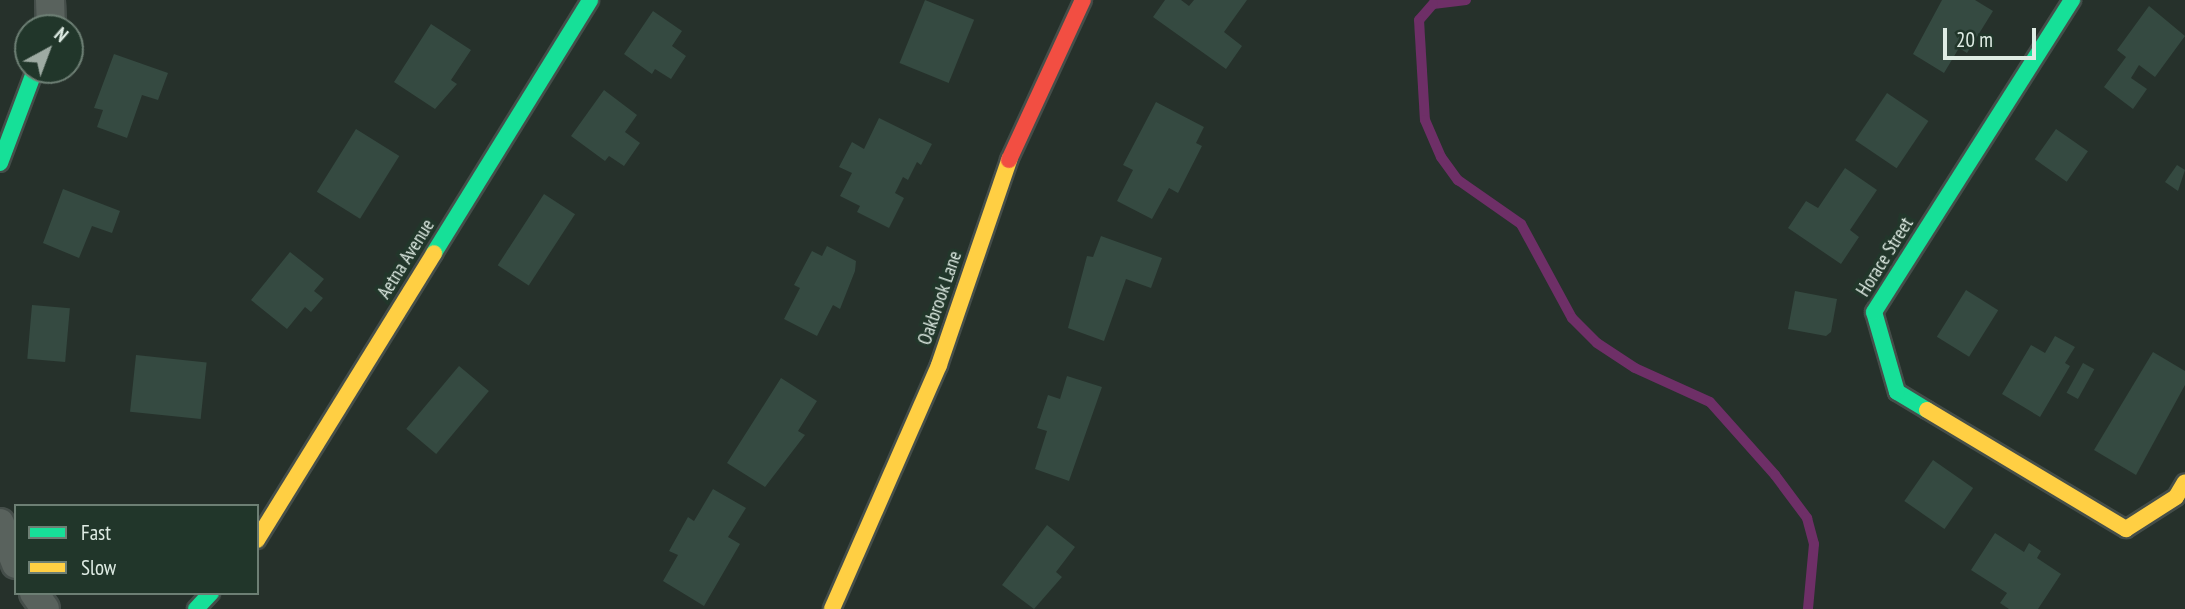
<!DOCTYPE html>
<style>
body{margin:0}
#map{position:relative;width:2185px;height:609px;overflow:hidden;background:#26312b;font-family:"PT Sans Narrow",sans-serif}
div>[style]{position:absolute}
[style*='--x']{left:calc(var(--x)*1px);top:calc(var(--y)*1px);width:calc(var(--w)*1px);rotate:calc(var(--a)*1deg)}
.stream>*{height:10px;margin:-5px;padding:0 5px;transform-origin:5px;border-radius:5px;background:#6e2f67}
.building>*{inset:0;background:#354a41;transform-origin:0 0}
.roads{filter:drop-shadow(2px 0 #454e4a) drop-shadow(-2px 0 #454e4a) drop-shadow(0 2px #454e4a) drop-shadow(0 -2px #454e4a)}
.street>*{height:28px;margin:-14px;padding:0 14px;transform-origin:14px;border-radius:14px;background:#59625d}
.fast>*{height:16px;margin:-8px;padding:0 8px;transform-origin:8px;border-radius:8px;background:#16e098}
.slow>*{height:16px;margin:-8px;padding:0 8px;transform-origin:8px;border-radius:8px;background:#ffcf43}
.jam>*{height:16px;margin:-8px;padding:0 8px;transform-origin:8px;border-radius:8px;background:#f24e42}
span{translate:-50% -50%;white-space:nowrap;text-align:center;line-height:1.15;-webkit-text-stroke:7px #21362a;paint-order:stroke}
.street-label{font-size:19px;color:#dfece4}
.legend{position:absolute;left:14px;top:504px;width:245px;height:91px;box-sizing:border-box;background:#21362a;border:2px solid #6d7f74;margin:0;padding:9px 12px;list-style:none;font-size:21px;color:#dfece4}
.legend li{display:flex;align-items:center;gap:14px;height:35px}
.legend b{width:35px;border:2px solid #6d7f74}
.north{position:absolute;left:14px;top:14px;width:70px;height:70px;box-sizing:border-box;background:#21362a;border:2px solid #6d7f74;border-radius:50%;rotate:41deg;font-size:19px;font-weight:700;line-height:28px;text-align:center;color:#dfece4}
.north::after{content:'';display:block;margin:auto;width:24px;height:32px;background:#9eaba3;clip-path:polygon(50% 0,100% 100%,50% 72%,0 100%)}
.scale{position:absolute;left:1943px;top:28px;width:93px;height:32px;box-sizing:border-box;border:4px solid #dfece4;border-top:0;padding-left:9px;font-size:21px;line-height:24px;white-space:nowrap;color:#dfece4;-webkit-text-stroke:5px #21362a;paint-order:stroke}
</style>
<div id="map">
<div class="stream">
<i style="--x:1466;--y:0;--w:33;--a:173"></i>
<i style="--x:1433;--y:4;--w:21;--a:131"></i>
<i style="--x:1419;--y:20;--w:100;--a:86.6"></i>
<i style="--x:1425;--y:120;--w:40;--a:66.6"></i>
<i style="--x:1441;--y:157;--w:29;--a:54"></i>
<i style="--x:1458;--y:180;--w:77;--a:34.9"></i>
<i style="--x:1521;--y:224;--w:107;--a:61.5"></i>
<i style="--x:1572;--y:318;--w:35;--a:45"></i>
<i style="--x:1597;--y:343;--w:45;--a:33.3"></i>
<i style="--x:1635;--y:368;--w:82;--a:24.4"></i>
<i style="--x:1710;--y:402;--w:98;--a:48.3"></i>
<i style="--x:1775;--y:475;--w:54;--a:53.3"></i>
<i style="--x:1807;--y:518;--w:27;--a:75"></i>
<i style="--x:1814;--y:544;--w:65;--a:95.3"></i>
</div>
<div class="building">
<i style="left:925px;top:0;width:53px;height:68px;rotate:22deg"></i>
<i style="clip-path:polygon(1165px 0,1181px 0,1189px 6px,1194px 0,1247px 0,1224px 32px,1242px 46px,1226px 69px,1153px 17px)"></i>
<i style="clip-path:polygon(1942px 0,1975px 0,1993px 11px,1967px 53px,1959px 48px,1944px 73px,1913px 54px)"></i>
<i style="clip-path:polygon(2149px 6px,2185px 36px,2155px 77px,2139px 65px,2131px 78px,2147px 89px,2133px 109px,2104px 87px,2126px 57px,2117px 50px)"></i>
<i style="clip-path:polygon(653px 11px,682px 31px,672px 46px,686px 56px,671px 79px,655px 69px,652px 74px,624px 54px)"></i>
<i style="clip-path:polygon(431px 24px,471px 50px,451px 80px,457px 84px,435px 109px,394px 82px)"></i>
<i style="clip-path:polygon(114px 54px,168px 73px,158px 100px,142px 95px,127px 138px,97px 127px,103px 110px,94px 108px)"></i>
<i style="clip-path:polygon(604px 90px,637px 115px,625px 132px,640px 143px,624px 166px,609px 156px,605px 161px,571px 136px)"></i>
<i style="left:1887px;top:93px;width:50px;height:57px;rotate:34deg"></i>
<i style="clip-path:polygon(1156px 102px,1204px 127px,1196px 143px,1202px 146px,1178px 193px,1169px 188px,1152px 219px,1117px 201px,1133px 170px,1123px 165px)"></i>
<i style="clip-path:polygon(879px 118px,932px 144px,921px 165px,917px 162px,908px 180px,903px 177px,895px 193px,904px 198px,889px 228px,857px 212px,860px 206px,840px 196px,852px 173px,839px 167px,852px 142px,864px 149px)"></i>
<i style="left:356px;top:129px;width:51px;height:74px;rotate:32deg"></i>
<i style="left:2056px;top:129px;width:39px;height:37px;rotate:35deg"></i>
<i style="clip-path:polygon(2177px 165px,2185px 170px,2178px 191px,2165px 182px)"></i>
<i style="clip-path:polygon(1845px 168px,1877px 190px,1850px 230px,1859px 237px,1841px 264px,1788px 228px,1806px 201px,1818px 208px)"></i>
<i style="clip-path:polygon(63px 189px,120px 211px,112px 233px,92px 226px,79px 258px,43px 243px)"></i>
<i style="left:544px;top:194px;width:37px;height:85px;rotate:33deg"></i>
<i style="clip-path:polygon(1101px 236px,1162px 258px,1151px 288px,1126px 279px,1104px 341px,1068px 328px,1087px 256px,1093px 257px)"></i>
<i style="clip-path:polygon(827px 246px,856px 261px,855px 271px,840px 309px,833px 305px,817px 336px,784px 319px,800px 288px,794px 285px,812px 251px,822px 256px)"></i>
<i style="clip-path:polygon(290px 252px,324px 279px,314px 291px,323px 298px,311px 312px,305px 307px,287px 329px,251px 300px)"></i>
<i style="left:1966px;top:290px;width:38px;height:55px;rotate:32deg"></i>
<i style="clip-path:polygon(1795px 291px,1837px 299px,1831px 332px,1826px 336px,1788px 329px)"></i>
<i style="left:32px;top:305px;width:38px;height:54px;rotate:5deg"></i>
<i style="clip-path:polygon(2055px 336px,2075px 347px,2065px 363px,2070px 366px,2040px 417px,2002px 394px,2031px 345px,2045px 353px)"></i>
<i style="clip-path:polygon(2153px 352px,2185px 371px,2185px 385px,2136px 475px,2094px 450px)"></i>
<i style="left:136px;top:355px;width:71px;height:57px;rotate:6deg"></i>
<i style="left:2083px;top:363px;width:13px;height:34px;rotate:29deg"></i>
<i style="left:459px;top:366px;width:39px;height:82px;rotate:40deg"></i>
<i style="clip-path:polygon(1067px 376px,1102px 387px,1069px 481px,1035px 469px,1047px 431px,1037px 428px,1048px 395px,1060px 399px)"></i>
<i style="clip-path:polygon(781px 378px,817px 401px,798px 431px,805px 435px,765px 487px,727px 463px)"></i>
<i style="left:1933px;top:460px;width:49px;height:50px;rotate:35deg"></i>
<i style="clip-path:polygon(713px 489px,746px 508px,728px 537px,740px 544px,704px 606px,663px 581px,678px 555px,669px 551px,688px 517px,694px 521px)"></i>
<i style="clip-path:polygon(1047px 525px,1075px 547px,1056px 572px,1062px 577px,1034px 609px,1002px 585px)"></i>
<i style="clip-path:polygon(1995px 533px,2024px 552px,2029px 543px,2041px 551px,2037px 558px,2061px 574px,2038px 609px,2009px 609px,2000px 603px,2007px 593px,1971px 570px)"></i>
</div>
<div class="roads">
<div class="street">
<i style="--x:50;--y:0;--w:28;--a:88"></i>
<i style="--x:0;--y:523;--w:44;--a:68.7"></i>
<i style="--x:34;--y:593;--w:19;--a:55"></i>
</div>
<div class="fast">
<i style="--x:0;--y:163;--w:99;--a:-69.4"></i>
<i style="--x:434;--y:253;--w:297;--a:-58.3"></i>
<i style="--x:1927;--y:410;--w:35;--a:-149"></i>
<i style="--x:1897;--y:392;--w:83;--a:-106"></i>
<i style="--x:1874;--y:312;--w:370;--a:-57.6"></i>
<i style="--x:196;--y:609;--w:22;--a:-47"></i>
</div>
<div class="slow">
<i style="--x:1927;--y:410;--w:232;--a:30.9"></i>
<i style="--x:2126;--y:529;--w:59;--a:-32.6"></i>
<i style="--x:2176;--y:497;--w:17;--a:-59"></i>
<i style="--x:257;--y:540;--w:337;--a:-58.3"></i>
<i style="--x:832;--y:609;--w:266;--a:-66.3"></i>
<i style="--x:939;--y:365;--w:217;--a:-71.1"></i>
</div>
<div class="jam">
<i style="--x:1009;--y:160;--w:176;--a:-65.2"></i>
</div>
</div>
<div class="street-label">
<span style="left:1885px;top:257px;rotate:-58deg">Horace Street</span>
<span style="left:406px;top:259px;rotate:-58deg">Aetna Avenue</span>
<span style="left:940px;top:298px;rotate:-71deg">Oakbrook Lane</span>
</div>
<ul class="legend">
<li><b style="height:9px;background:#16e098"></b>Fast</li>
<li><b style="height:9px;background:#ffcf43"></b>Slow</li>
</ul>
<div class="north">N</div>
<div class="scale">20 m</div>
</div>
